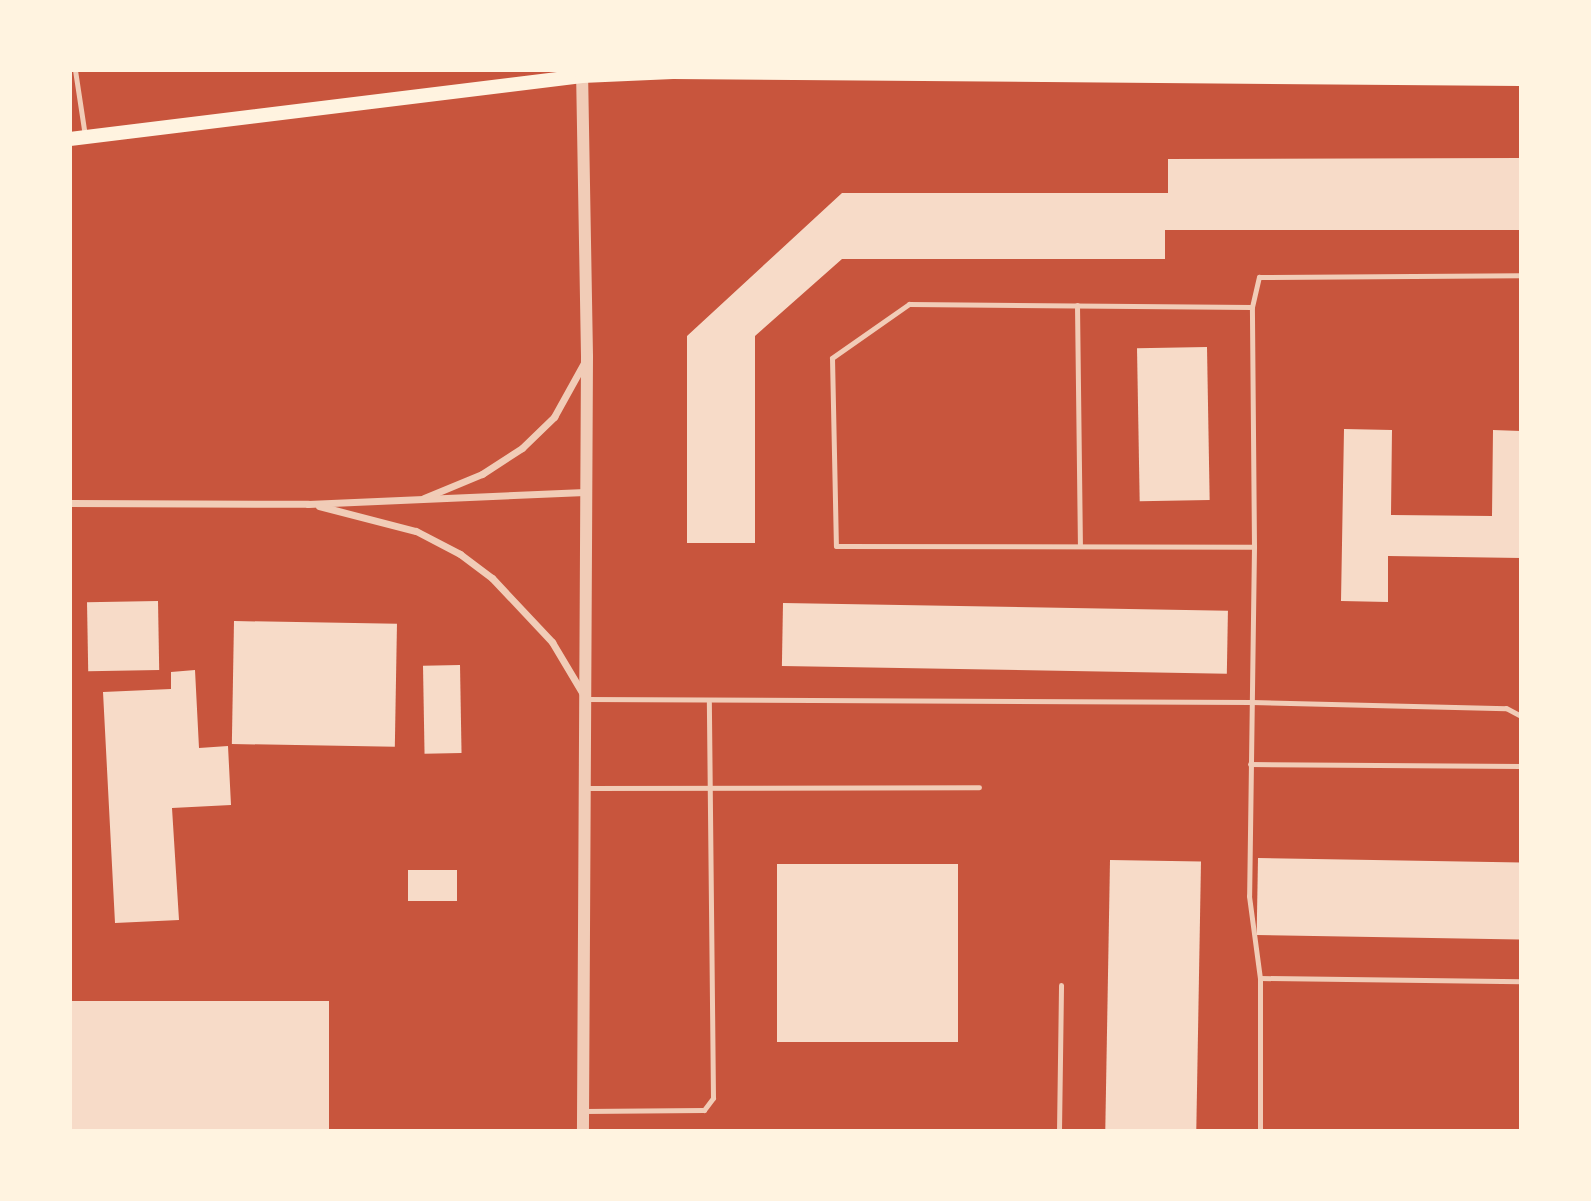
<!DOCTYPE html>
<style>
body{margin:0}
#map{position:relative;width:1591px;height:1201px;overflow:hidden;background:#c8553d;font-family:Rubik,sans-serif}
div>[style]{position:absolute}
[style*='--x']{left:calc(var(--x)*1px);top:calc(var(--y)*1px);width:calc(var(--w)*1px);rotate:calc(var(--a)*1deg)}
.building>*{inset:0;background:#f7dbc8;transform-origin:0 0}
.service>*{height:5px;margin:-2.5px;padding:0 2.5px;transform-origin:2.5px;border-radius:2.5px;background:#f1ccb7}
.minor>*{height:7px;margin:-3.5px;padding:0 3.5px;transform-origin:3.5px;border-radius:3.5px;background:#f1ccb7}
.tertiary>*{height:12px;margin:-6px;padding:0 6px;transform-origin:6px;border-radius:6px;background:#f1ccb7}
.secondary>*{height:14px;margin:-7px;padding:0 7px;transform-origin:7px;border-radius:7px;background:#fff3e0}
span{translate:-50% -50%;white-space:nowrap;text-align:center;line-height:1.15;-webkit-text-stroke:5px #fff3e0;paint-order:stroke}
.frame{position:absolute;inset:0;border:72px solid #fff3e0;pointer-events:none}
</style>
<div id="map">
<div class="building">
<i style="clip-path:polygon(1521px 158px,1521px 230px,1165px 230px,1165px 259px,842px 259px,755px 336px,755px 543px,687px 543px,687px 336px,842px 193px,1168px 193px,1168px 159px)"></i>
<i style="left:1207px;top:347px;width:153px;height:70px;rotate:89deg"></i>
<i style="clip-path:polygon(1344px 429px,1392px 430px,1391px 515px,1492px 516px,1493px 430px,1521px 431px,1521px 558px,1388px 556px,1388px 602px,1341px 601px)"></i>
<i style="left:158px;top:601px;width:69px;height:71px;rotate:89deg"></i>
<i style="left:783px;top:603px;width:445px;height:63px;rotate:1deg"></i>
<i style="left:234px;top:621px;width:163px;height:123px;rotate:1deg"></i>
<i style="left:460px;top:665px;width:88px;height:37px;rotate:89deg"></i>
<i style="clip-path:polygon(195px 670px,199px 748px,228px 746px,231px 805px,172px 808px,179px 920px,115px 923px,103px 692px,171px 689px,171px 672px)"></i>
<i style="left:1258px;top:858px;width:263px;height:77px;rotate:1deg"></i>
<i style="left:1110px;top:860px;width:91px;height:271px;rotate:1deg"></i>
<i style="left:777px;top:864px;width:181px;height:178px"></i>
<i style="left:408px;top:870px;width:49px;height:31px"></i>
<i style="left:70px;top:1001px;width:259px;height:130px"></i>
</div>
<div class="service">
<i style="--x:75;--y:70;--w:67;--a:81.4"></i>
<i style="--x:1077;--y:305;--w:241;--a:89.3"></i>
<i style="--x:1252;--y:307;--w:343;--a:-179.5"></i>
<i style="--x:909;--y:304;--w:94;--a:145"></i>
<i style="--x:832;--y:358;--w:188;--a:88.8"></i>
<i style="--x:836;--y:546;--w:418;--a:0.1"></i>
<i style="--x:1254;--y:547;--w:240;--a:-90.5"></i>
<i style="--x:1252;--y:307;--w:31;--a:-77"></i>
<i style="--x:1259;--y:277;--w:262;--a:-0.4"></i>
<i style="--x:1254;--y:547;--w:349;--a:90.8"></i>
<i style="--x:1249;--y:896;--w:83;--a:82.4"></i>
<i style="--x:1260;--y:978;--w:153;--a:90"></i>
<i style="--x:585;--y:699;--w:667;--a:0.26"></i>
<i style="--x:1252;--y:702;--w:254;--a:1.4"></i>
<i style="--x:1506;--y:708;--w:17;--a:28"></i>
<i style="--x:1250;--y:764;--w:271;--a:0.4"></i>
<i style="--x:586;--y:788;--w:393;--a:-0.1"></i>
<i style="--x:1260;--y:978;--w:261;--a:0.7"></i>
<i style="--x:584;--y:1111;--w:120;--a:-0.5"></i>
<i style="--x:704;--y:1110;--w:15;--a:-53"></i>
<i style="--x:713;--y:1098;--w:396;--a:-90.6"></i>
<i style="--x:1059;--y:1131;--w:146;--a:-89.2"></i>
</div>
<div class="minor">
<i style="--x:424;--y:498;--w:63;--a:-22.5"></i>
<i style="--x:482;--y:474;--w:48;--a:-33"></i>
<i style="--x:522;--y:448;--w:45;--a:-44.1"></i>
<i style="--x:554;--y:417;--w:64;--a:-61"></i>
<i style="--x:70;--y:503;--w:238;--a:0.2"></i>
<i style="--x:308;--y:504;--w:277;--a:-2.5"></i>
<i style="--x:319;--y:506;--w:100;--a:14.5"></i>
<i style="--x:416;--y:531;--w:50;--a:27.6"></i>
<i style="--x:460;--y:554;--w:40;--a:37"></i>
<i style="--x:492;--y:578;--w:88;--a:46.8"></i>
<i style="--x:552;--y:642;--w:61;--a:59.2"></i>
</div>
<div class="tertiary">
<i style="--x:582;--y:70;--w:287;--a:89"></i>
<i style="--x:587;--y:357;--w:774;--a:90.3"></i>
</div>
<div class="secondary">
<i style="--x:70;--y:139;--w:516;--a:-7.01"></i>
<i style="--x:582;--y:76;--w:91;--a:-2.5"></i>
<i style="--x:673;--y:72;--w:848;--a:0.47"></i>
</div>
<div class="frame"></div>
</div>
